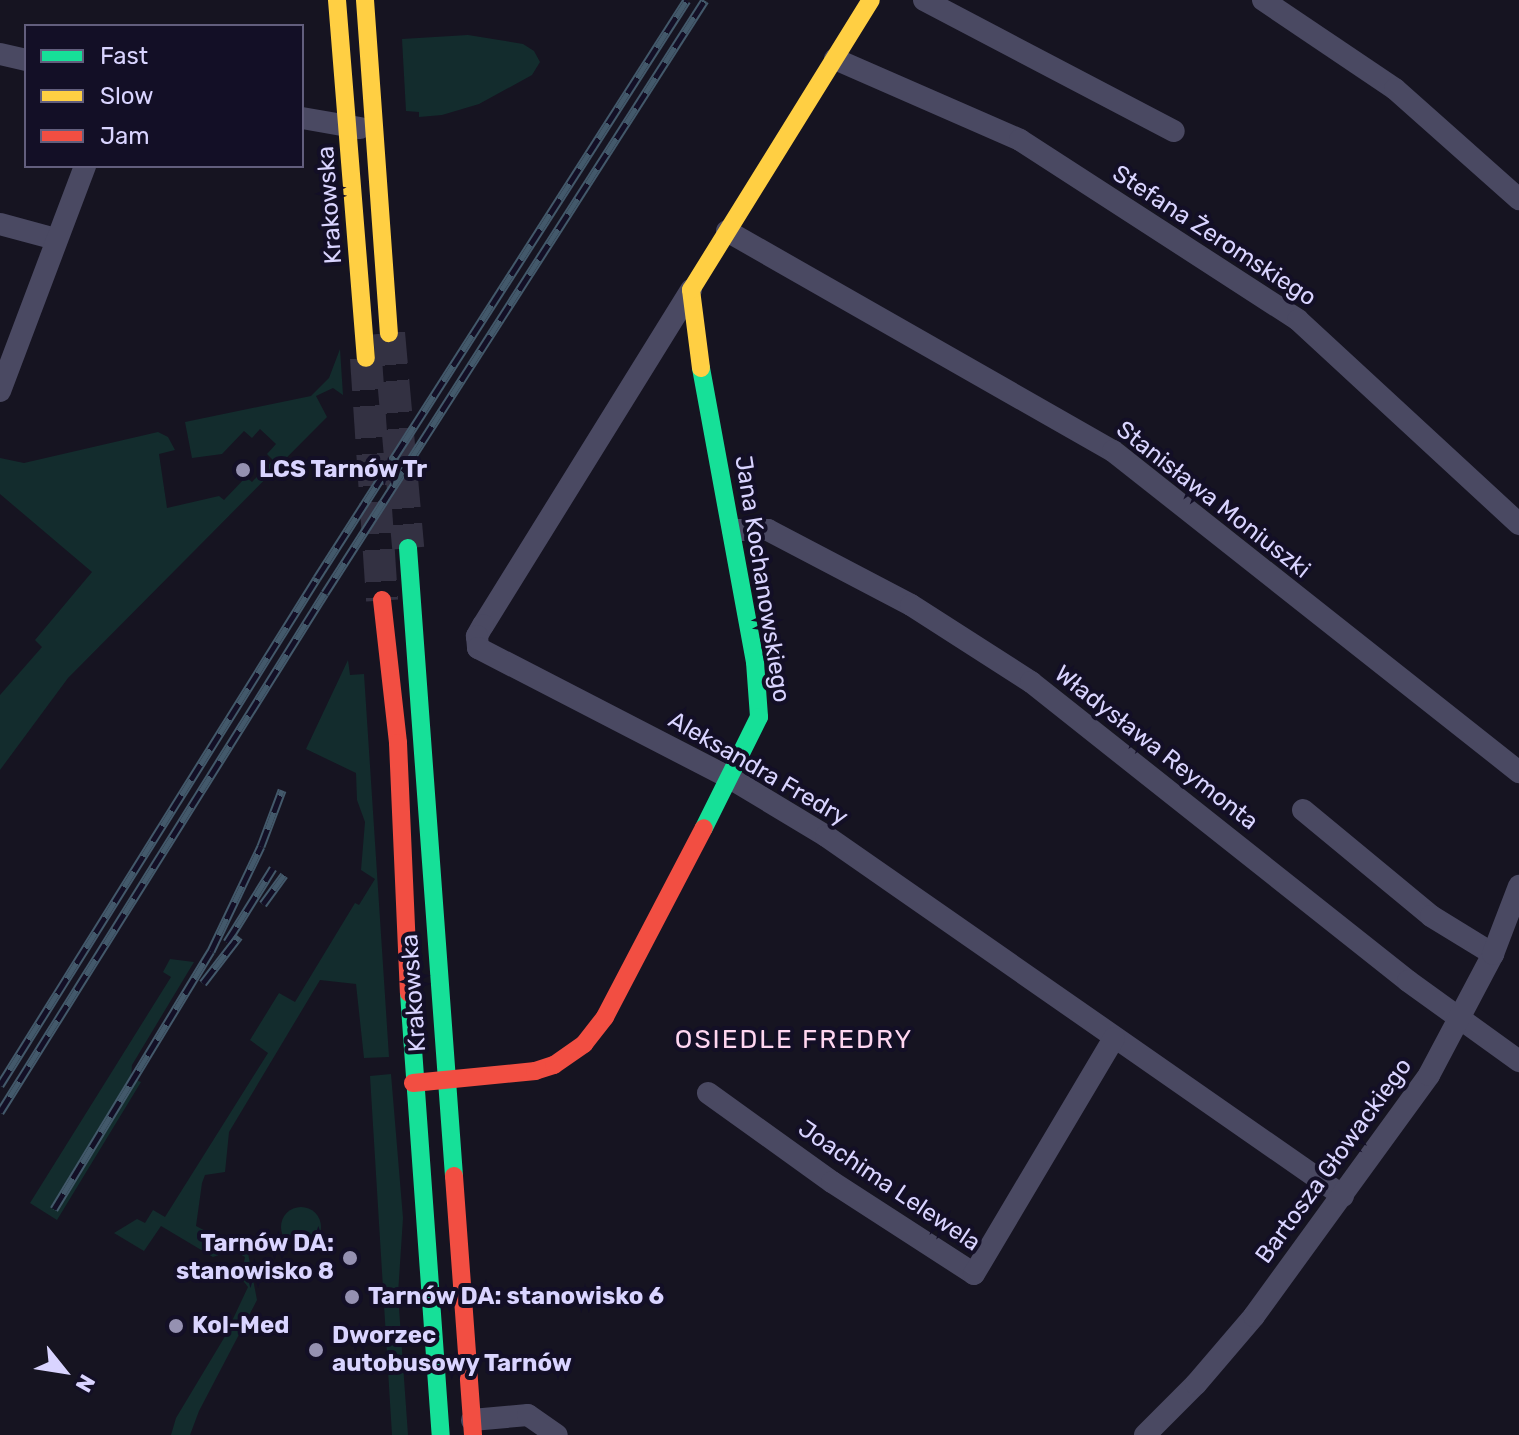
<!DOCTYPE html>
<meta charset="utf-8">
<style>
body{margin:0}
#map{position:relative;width:1519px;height:1435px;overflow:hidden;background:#161421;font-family:Rubik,sans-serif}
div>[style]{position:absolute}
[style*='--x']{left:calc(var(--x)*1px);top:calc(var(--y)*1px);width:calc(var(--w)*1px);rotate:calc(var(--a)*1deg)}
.green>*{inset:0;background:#132c2d}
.round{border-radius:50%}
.secondary-tunnel>*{height:32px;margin-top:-16px;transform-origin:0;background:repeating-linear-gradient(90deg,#333142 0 32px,transparent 0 48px)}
.street>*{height:22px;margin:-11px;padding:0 11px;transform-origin:11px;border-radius:11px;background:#4a4962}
.fast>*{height:18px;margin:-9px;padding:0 9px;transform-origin:9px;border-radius:9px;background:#16e098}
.slow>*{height:18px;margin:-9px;padding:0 9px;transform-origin:9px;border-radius:9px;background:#ffcf43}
.jam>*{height:18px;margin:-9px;padding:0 9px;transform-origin:9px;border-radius:9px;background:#f24e42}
.rail>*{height:9px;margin-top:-4.5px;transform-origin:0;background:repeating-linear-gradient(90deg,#130f26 0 18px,#43596b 0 36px);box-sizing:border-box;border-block:2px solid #43596b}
.dots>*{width:22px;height:22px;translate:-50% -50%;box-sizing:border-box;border:4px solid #130f26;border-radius:50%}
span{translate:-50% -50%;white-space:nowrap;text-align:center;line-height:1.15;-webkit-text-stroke:8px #130f26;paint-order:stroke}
.street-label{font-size:24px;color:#d9d4ff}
.poi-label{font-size:24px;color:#d9d4ff;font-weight:700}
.left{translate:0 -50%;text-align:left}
.right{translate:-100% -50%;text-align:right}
.neighbourhood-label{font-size:26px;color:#ffd6f0;letter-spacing:2px}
.legend{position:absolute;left:24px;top:24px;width:280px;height:144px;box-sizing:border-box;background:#130f26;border:2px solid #625e7d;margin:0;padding:10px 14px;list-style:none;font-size:24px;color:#d9d4ff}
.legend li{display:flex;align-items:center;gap:16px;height:40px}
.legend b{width:40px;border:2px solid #625e7d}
.north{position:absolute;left:24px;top:1331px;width:80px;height:80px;-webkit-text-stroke:6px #130f26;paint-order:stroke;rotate:120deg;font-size:22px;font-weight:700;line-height:32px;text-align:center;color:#d9d4ff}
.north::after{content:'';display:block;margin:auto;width:28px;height:36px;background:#d9d4ff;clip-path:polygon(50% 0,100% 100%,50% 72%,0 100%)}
</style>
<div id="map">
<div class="green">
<i style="clip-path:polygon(468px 35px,523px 44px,534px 51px,540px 62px,532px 75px,479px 104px,442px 115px,419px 117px,419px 112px,406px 111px,402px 39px)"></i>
<i style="clip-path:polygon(340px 349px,343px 395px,333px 388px,316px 396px,327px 417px,68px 678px,0 770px,0 695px,42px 647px,35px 640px,92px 572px,0 494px,0 458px,24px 463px,158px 432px,168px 437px,175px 450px,159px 454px,167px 508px,219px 496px,224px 500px,246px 477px,252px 482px,273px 460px,267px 454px,276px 444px,260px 429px,252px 438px,244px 431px,222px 454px,192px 458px,185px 422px,311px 396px,329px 378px)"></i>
<i style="clip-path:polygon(348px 660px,350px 675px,364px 674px,389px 1057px,364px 1058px,356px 984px,320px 980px,229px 1132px,225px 1172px,205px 1175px,202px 1183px,196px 1226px,248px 1253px,257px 1300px,199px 1411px,190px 1435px,171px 1435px,176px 1418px,224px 1338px,248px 1287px,241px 1278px,245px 1257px,233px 1250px,213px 1257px,161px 1226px,144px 1251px,114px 1233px,137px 1219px,145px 1223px,153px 1210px,165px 1217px,268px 1053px,250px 1040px,279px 993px,295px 1002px,355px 903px,359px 905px,375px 879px,361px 870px,365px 822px,357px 800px,356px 773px,306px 749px)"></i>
<i style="clip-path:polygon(170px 959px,194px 962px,132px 1065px,131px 1078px,141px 1082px,57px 1220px,30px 1203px,171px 977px,163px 972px)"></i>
<i style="clip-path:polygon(391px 1074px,403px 1218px,398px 1294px,408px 1435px,392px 1435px,370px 1076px)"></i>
<i class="round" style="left:281px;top:1207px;width:40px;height:40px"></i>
</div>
<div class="secondary-tunnel">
<i style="--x:389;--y:333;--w:216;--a:84.9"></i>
<i style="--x:366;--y:358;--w:243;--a:86.2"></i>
</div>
<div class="street">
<i style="--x:924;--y:0;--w:282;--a:27.7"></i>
<i style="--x:1263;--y:0;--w:159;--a:34"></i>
<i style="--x:1395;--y:89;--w:166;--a:41.6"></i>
<i style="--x:0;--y:54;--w:27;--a:13"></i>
<i style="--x:835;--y:59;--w:202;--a:23.6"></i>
<i style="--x:1020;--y:140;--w:331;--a:32.9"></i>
<i style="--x:1298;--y:320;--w:301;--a:42.7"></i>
<i style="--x:302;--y:118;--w:59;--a:9.8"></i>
<i style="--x:0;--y:224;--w:58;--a:15"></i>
<i style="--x:727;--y:231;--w:444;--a:29.7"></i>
<i style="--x:1113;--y:451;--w:518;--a:38.33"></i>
<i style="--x:691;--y:290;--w:394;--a:121.8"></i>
<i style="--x:483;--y:625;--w:13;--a:119"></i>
<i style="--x:477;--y:636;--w:12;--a:85"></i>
<i style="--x:478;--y:648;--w:284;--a:27.3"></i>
<i style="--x:730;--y:778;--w:112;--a:31.1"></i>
<i style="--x:826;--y:836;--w:630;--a:34.85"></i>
<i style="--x:0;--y:391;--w:241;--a:-69.3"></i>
<i style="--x:733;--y:530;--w:35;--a:0"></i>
<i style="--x:768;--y:530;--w:161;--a:27.7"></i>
<i style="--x:911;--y:605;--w:143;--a:32.7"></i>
<i style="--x:1031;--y:682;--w:481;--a:38.4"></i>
<i style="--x:1408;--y:981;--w:137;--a:35.8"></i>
<i style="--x:1303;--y:810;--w:166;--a:39.6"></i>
<i style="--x:1431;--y:916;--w:73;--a:31.5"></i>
<i style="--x:708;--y:1093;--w:153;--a:35.7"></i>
<i style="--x:832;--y:1182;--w:169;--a:32.9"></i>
<i style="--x:974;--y:1274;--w:274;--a:-59.3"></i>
<i style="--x:472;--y:1420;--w:56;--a:-5.1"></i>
<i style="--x:528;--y:1415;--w:35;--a:35"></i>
<i style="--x:1145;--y:1435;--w:72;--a:-45"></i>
<i style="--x:1196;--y:1384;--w:89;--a:-49.5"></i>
<i style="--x:1254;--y:1316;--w:298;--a:-54"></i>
<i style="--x:1429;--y:1075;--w:137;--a:-62.1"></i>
<i style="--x:1493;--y:954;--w:73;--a:-69.1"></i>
</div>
<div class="fast">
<i style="--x:701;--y:368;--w:299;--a:79.6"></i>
<i style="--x:755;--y:662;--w:55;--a:85.8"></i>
<i style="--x:759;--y:717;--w:124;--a:116.4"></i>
<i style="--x:408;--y:548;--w:630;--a:85.81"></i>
<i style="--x:409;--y:993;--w:443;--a:85.9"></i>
</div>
<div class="slow">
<i style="--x:337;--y:0;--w:359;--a:85.4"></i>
<i style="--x:365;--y:0;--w:334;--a:85.9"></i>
<i style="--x:701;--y:368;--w:79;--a:-97.3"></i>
<i style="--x:691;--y:290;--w:341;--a:-58.2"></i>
</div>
<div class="jam">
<i style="--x:382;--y:600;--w:144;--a:83.6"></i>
<i style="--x:398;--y:743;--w:250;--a:87.5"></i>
<i style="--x:413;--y:1083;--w:123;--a:-5.6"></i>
<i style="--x:535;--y:1071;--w:20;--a:-18"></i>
<i style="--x:554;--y:1065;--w:37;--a:-35"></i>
<i style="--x:584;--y:1044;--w:34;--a:-52"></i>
<i style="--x:605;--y:1017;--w:213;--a:-62.4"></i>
<i style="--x:454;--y:1176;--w:260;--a:85.8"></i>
</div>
<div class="rail">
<i style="--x:263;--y:904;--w:36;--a:-54"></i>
<i style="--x:227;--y:942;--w:87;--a:-58.1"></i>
<i style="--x:203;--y:983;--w:59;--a:-52.5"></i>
<i style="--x:0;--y:1085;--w:598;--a:-57.98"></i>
<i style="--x:317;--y:578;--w:686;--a:-57.38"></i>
<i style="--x:0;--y:1112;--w:612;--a:-57.95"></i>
<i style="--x:325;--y:593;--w:704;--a:-57.35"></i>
<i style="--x:54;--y:1209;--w:302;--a:-58.7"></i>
<i style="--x:211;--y:951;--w:116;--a:-64.5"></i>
<i style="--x:261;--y:846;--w:60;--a:-69.4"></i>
</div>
<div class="dots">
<i style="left:243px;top:470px;background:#9591b1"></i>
<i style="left:350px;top:1258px;background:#9591b1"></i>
<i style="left:352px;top:1297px;background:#9591b1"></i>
<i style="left:176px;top:1326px;background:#9591b1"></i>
<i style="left:316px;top:1350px;background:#9591b1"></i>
</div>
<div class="street-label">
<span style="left:330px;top:205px;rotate:-94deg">Krakowska</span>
<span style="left:1214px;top:236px;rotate:33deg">Stefana Żeromskiego</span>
<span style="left:1213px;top:500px;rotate:38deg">Stanisława Moniuszki</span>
<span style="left:762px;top:579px;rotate:81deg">Jana Kochanowskiego</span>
<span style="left:1156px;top:748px;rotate:38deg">Władysława Reymonta</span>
<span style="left:758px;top:769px;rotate:30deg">Aleksandra Fredry</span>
<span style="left:414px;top:993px;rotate:-94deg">Krakowska</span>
<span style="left:1334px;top:1161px;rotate:-54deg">Bartosza Głowackiego</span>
<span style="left:889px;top:1186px;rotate:34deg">Joachima Lelewela</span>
</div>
<div class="poi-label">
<span class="left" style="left:259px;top:470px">LCS Tarnów Tr</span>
<span class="right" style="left:334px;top:1258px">Tarnów DA:<br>stanowisko 8</span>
<span class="left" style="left:368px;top:1297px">Tarnów DA: stanowisko 6</span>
<span class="left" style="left:192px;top:1326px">Kol-Med</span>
<span class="left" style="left:332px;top:1350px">Dworzec<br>autobusowy Tarnów</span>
</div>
<div class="neighbourhood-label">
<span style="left:794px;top:1040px">OSIEDLE FREDRY</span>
</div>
<ul class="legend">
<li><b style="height:10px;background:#16e098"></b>Fast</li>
<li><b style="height:10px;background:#ffcf43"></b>Slow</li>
<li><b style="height:10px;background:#f24e42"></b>Jam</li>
</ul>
<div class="north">N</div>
</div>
